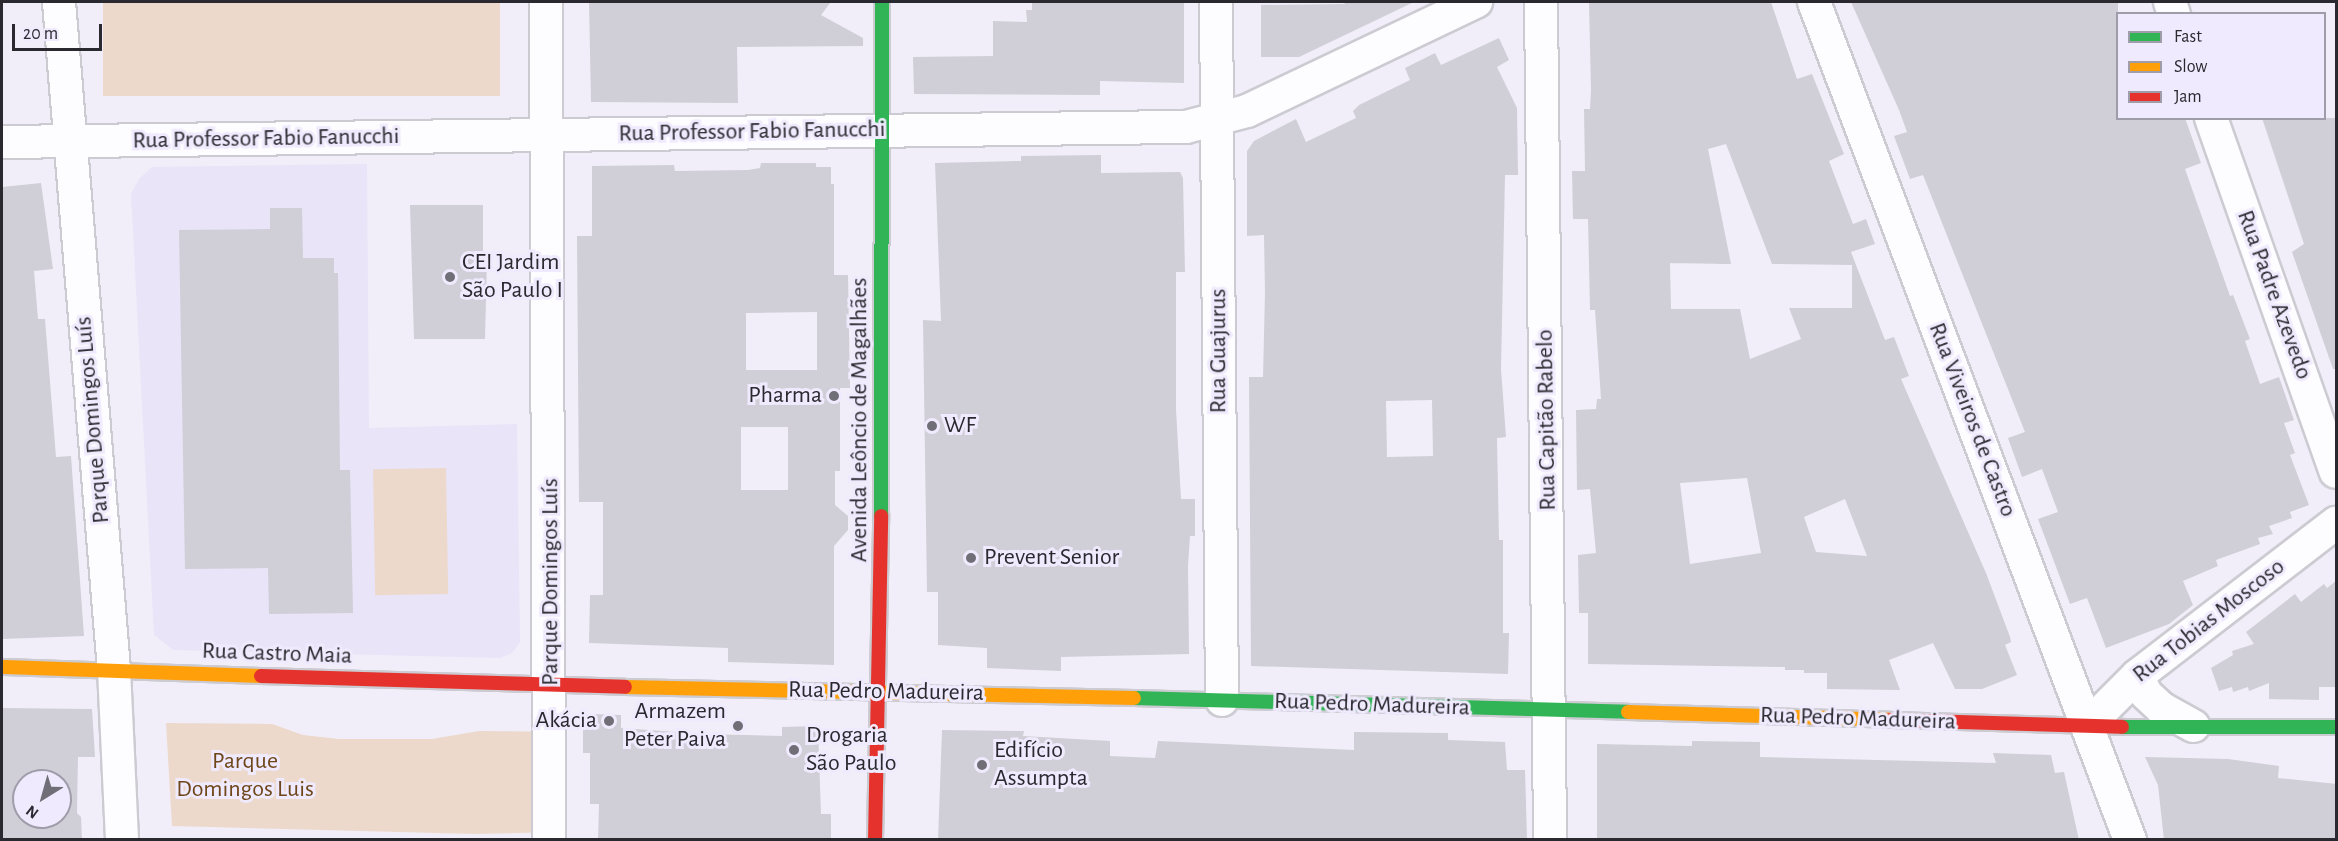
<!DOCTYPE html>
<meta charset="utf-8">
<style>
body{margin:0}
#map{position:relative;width:2338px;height:841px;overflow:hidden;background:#f1eef9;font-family:"Alegreya Sans",sans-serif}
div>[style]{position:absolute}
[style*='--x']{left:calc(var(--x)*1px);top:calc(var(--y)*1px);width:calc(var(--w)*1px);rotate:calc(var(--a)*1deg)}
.built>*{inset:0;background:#e9e4f7}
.green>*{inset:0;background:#ecd9cc;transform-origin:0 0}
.building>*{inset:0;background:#d0ced6}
.roads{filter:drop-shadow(2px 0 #cccbd2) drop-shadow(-2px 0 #cccbd2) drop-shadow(0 2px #cccbd2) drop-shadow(0 -2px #cccbd2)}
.street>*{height:32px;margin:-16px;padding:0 16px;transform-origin:16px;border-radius:16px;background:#fdfcfe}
.fast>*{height:14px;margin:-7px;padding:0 7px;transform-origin:7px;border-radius:7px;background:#30b455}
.slow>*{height:14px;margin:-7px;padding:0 7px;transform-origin:7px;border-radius:7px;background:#ff9f0a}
.jam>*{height:14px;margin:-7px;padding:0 7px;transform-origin:7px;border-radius:7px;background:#e5322d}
.dots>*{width:16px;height:16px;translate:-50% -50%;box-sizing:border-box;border:3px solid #efeafd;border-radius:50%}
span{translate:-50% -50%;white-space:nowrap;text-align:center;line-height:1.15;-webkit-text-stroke:6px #efeafd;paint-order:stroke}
.street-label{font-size:24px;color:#2a292f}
.poi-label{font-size:24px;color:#2a292f}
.left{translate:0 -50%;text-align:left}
.right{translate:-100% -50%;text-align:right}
.park-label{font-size:24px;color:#6e4619}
.frame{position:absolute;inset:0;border:3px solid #2a292f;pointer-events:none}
.legend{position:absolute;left:2116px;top:12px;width:210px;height:108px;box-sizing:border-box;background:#efeafd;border:2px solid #a09dab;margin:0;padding:8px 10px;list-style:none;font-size:18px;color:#2a292f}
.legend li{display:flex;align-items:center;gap:12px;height:30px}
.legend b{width:30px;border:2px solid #a09dab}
.north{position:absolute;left:12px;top:769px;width:60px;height:60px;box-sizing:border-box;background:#efeafd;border:2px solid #a09dab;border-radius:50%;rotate:217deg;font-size:16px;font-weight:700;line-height:24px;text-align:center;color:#2a292f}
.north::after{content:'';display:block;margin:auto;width:21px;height:27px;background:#706e76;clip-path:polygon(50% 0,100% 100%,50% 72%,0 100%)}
.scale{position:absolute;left:12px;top:24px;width:90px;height:27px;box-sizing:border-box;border:3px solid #2a292f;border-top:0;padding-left:8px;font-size:18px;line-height:21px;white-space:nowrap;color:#2a292f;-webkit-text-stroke:4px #efeafd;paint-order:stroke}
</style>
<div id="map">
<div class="built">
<i style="clip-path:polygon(367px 164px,369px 428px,517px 424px,520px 642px,512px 653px,500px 658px,173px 650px,154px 635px,131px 194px,139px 179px,152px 167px)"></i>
</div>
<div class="green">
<i style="left:103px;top:2px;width:397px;height:94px"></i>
<i style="left:446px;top:468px;width:126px;height:73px;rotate:89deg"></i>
<i style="clip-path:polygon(166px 723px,272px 724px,303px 735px,339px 739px,432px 739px,479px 731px,565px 732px,564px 832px,475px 834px,172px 826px)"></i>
</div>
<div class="building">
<i style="clip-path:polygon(589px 2px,831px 2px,821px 15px,863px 38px,863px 46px,737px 47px,738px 103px,591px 102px)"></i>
<i style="clip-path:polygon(1032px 2px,1184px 2px,1184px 83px,1100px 81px,1100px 95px,914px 94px,913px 57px,993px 56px,993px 21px,1027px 22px,1026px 10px,1032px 10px)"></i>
<i style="clip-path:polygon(1344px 2px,1414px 2px,1299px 57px,1261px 57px,1261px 5px,1345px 4px)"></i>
<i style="clip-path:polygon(evenodd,1589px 2px,1771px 2px,1797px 79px,1812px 74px,1844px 154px,1829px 161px,1853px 224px,1866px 219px,1875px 244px,1851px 252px,1885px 340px,1894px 337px,1909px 376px,1901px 379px,1986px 573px,2010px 637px,2011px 642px,2005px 645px,2017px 675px,1982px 689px,1955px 689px,1933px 643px,1889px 660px,1900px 690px,1827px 689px,1827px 673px,1804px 673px,1804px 670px,1785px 670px,1785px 667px,1588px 664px,1588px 613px,1579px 613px,1578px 555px,1596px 553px,1590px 489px,1577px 490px,1576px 410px,1596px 409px,1597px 399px,1601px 399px,1595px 310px,1590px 310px,1588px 219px,1573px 219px,1572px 171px,1585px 171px,1584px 109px,1590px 109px,1591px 90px,1589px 2px,1726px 144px,1772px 264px,1852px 265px,1852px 308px,1789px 308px,1801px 339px,1750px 359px,1740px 309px,1671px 309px,1670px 263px,1731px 264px,1708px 149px,1726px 144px,1589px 2px,1747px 478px,1761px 553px,1690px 564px,1680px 483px,1747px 478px,1589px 2px,1845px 499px,1867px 556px,1816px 552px,1804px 517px,1845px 499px)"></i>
<i style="clip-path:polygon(1851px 2px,2118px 2px,2118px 118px,2185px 118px,2201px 163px,2185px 169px,2230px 296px,2233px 295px,2250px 339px,2245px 341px,2260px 384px,2279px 377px,2294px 420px,2284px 423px,2295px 453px,2290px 455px,2309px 505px,2290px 512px,2292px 518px,2269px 526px,2273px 534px,2258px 538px,2260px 544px,2216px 560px,2218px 566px,2183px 581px,2193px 605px,2169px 624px,2106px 648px,2087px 598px,2070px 604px,2038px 519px,2058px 512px,2042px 469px,2022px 477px,2008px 438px,2025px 432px,1923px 175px,1910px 179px,1894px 136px,1907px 132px,1899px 110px)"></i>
<i style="clip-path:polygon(evenodd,1499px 38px,1509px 60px,1497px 67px,1517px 108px,1518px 175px,1505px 175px,1501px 369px,1506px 437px,1497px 438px,1499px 540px,1503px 540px,1503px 633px,1509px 633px,1508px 674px,1251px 666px,1249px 377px,1263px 377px,1265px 292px,1264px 235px,1247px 236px,1247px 151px,1254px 141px,1296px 119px,1306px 142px,1356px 118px,1353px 111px,1359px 105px,1410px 80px,1405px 68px,1435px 53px,1441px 65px,1499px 38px,1432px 400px,1433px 456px,1387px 457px,1386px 401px,1432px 400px)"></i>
<i style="clip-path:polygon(2262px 118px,2337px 118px,2337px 369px,2333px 369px,2292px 252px,2304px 244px)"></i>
<i style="clip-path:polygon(1101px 155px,1101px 173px,1180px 172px,1183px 178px,1185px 272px,1176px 272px,1176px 409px,1181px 499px,1195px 499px,1195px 536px,1190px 536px,1188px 566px,1189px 654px,1061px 657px,1061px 671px,987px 668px,987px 648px,938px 645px,938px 592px,927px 592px,923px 320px,941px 321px,935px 163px,1021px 161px,1021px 156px)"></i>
<i style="clip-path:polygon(evenodd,761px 163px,816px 163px,816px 167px,831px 167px,831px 184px,834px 184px,834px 275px,848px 275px,850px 388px,840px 388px,840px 471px,835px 471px,835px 505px,848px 516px,848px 530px,834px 546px,834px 665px,728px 662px,728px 648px,589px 643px,590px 595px,603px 595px,603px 502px,579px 502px,577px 236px,592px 236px,592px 166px,674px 165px,675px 171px,748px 170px,760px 168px,761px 163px,817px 312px,817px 370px,746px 370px,746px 313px,817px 312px,761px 163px,741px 427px,788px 427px,788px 490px,741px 490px,741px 427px)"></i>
<i style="clip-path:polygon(41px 183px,53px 269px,34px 271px,38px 319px,45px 319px,56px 457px,71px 456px,84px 636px,2px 639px,2px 187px)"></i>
<i style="clip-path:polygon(410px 205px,483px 205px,483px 259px,487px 259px,485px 339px,414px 339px)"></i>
<i style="clip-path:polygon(270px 208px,302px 208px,303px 258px,334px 258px,334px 273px,338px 273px,340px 470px,350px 470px,353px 613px,269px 614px,268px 568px,185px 569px,179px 230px,270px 229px)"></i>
<i style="clip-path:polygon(2337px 580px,2337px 687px,2319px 687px,2319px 700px,2269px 699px,2269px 683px,2249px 691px,2248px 687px,2233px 692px,2232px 687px,2219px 691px,2211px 668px,2233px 655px,2232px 651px,2254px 644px,2246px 632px,2295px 594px,2301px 602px,2324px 584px,2327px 588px)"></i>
<i style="clip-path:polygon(evenodd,2px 708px,92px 709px,95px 757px,78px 757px,77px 813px,81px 817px,82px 840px,2px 840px,2px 708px,24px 781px,60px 781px,60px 817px,24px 817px,24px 781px)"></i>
<i style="clip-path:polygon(592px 714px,621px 715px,621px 728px,704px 734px,782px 736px,782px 727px,818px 726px,821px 814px,831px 814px,831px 840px,598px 840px,599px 804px,590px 804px,590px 753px,583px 753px,583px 724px)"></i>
<i style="clip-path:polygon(942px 730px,1024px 731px,1023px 736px,1110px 741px,1110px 756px,1155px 758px,1158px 741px,1354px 750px,1354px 732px,1448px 733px,1448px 740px,1505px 742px,1507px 770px,1525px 770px,1527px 839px,938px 840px)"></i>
<i style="clip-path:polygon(1692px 741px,1760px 742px,1760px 757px,1996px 763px,1993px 753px,2051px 755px,2055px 773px,2064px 772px,2079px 840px,1597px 840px,1597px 744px,1692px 746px)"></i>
<i style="clip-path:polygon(2145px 757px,2228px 759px,2279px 766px,2278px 778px,2337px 784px,2337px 840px,2164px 840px,2158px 785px)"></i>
</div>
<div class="roads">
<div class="street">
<i style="--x:59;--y:2;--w:670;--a:85.29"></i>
<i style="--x:114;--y:670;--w:170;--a:87.3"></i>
<i style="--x:546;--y:2;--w:838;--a:89.79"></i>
<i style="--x:1216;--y:2;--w:698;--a:89.51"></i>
<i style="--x:1541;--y:2;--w:838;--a:89.38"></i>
<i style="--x:1814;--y:2;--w:896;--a:69.34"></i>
<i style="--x:2170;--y:2;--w:13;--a:72"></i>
<i style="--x:2211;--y:118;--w:375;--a:70.6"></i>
<i style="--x:2;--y:142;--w:1184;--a:-0.73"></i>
<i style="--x:1186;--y:127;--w:63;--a:-14.7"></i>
<i style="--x:1247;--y:111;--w:254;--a:-25.5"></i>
<i style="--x:2137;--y:676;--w:20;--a:63"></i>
<i style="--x:2146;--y:694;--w:21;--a:43"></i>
<i style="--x:2161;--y:708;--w:37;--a:29"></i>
<i style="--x:2087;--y:726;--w:71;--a:-45"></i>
<i style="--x:2137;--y:676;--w:251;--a:-37.6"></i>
</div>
<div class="fast">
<i style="--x:881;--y:516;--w:514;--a:-89.89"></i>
<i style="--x:1134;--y:698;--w:494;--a:1.6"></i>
<i style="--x:2122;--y:727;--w:214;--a:0"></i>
</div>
<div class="slow">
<i style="--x:2;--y:667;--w:259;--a:2"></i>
<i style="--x:625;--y:687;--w:509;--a:1.24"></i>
<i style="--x:1628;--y:712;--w:262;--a:1.7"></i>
</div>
<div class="jam">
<i style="--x:261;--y:676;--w:364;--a:1.7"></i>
<i style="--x:1890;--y:720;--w:232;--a:1.7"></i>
<i style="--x:875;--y:840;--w:324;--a:-88.9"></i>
</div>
</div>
<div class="dots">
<i style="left:450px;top:277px;background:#706e76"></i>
<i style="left:834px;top:396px;background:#706e76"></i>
<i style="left:932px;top:426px;background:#706e76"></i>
<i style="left:971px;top:558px;background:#706e76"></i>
<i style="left:609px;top:721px;background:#706e76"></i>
<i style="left:738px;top:726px;background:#706e76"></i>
<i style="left:794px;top:750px;background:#706e76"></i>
<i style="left:982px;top:765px;background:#706e76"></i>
</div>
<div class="street-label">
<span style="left:752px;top:132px;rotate:-1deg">Rua Professor Fabio Fanucchi</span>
<span style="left:266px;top:139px;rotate:-1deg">Rua Professor Fabio Fanucchi</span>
<span style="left:2274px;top:295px;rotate:70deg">Rua Padre Azevedo</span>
<span style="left:1219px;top:351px;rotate:-90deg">Rua Guajurus</span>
<span style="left:93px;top:420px;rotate:-95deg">Parque Domingos Luís</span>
<span style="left:860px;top:420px;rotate:-90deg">Avenida Leôncio de Magalhães</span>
<span style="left:1547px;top:420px;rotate:-91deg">Rua Capitão Rabelo</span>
<span style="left:1972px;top:420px;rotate:69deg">Rua Viveiros de Castro</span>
<span style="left:551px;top:582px;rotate:-90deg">Parque Domingos Luís</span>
<span style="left:2209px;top:621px;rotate:-38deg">Rua Tobias Moscoso</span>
<span style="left:277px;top:654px;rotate:2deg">Rua Castro Maia</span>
<span style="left:886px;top:692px;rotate:1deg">Rua Pedro Madureira</span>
<span style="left:1372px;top:705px;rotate:2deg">Rua Pedro Madureira</span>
<span style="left:1858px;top:719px;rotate:2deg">Rua Pedro Madureira</span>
</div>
<div class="poi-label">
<span class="left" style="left:462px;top:277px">CEI Jardim<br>São Paulo I</span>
<span class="right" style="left:822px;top:396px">Pharma</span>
<span class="left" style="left:944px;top:426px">WF</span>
<span class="left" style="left:984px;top:558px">Prevent Senior</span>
<span class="right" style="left:726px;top:726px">Armazem<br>Peter Paiva</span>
<span class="right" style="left:597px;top:721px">Akácia</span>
<span class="left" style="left:806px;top:750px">Drogaria<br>São Paulo</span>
<span class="left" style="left:994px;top:765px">Edifício<br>Assumpta</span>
</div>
<div class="park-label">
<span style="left:245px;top:776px">Parque<br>Domingos Luis</span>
</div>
<div class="frame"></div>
<ul class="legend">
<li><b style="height:8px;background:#30b455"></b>Fast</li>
<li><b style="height:8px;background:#ff9f0a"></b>Slow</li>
<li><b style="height:8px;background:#e5322d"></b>Jam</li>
</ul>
<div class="north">N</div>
<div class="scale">20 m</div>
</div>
